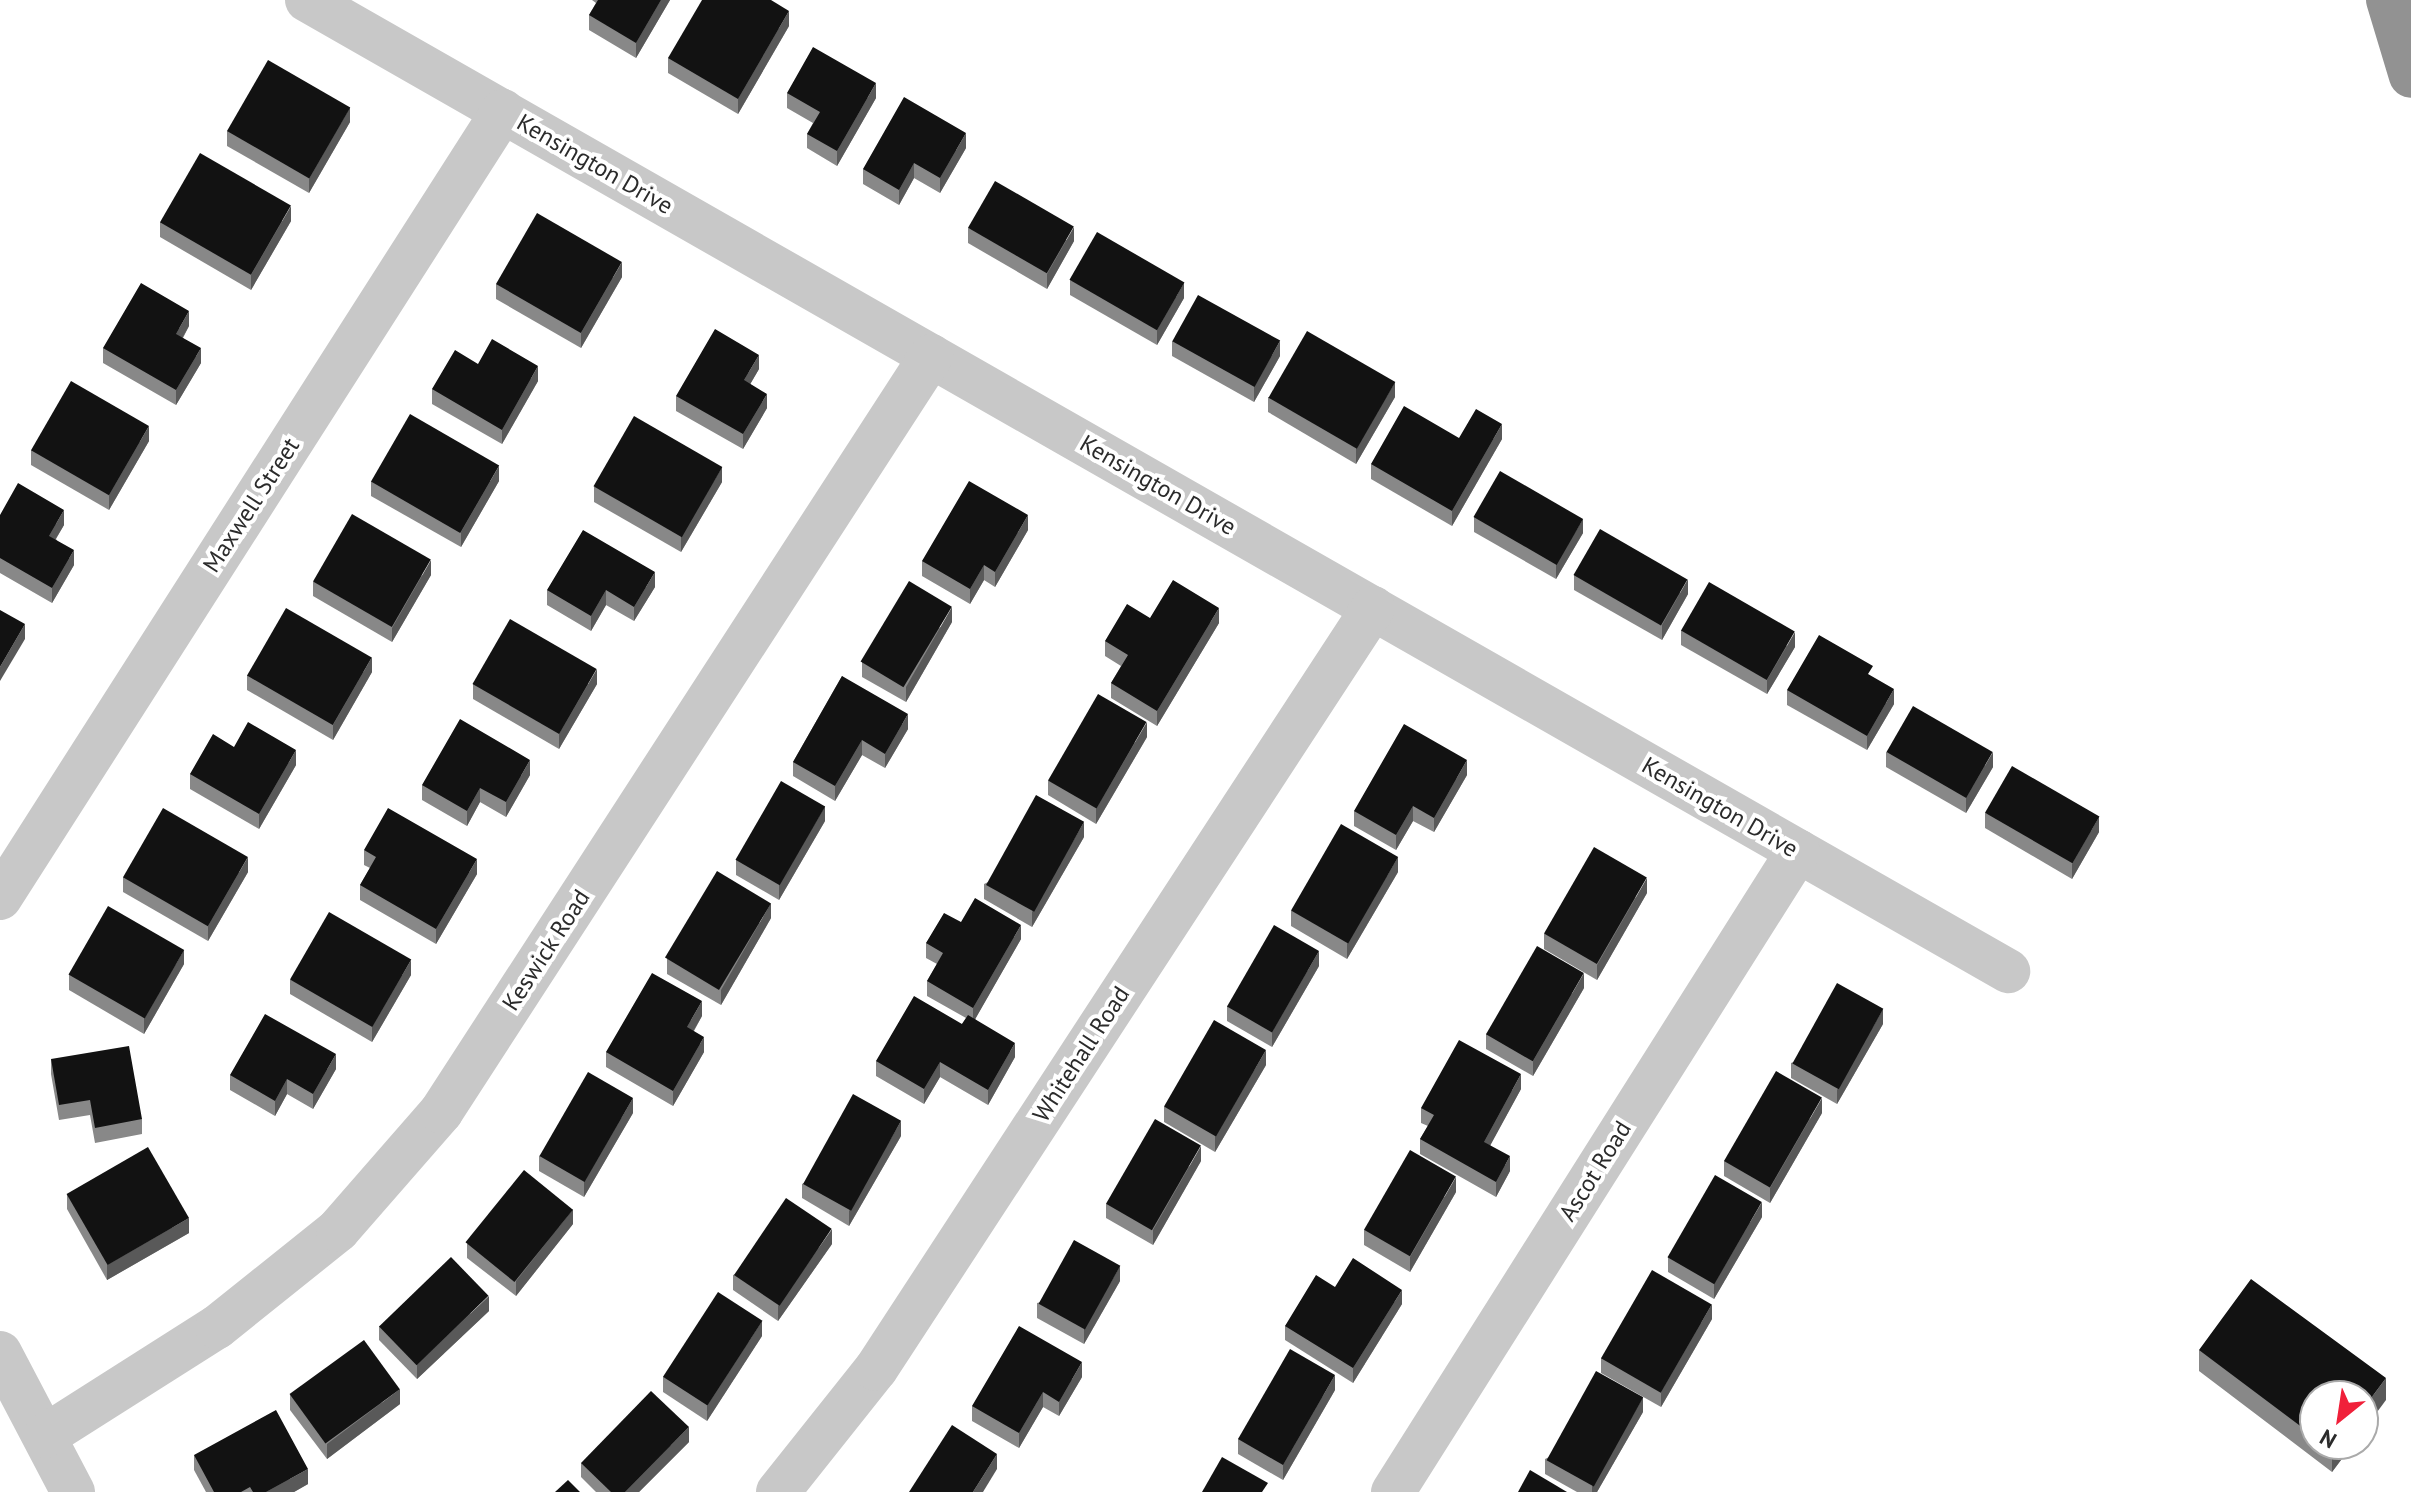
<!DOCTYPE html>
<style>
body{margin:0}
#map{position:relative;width:2411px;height:1492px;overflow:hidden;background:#fff;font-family:"PT Sans",sans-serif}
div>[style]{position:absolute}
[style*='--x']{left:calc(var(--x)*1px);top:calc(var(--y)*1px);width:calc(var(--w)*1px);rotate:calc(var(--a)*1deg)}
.minor>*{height:44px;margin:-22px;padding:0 22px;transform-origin:22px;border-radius:22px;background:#c8c8c8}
.highway>*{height:44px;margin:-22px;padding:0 22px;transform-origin:22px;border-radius:22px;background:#929292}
.wall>*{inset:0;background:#888}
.shaded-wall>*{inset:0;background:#595959}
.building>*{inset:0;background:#121212;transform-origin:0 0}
span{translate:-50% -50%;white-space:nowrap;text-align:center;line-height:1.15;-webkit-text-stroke:8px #fff;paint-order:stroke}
.street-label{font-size:24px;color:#2b2b2b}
.north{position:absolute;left:2299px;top:1380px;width:80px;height:80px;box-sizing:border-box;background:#fff;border:2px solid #aaa;border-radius:50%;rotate:210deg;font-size:22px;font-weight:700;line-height:32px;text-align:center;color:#2b2b2b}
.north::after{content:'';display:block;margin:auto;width:28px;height:36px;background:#f0203a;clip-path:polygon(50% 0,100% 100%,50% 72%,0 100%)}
</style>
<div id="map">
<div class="minor">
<i style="--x:307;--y:0;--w:1959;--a:29.72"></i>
<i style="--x:0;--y:898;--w:934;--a:-57.42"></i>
<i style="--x:0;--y:1353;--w:157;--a:62.3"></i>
<i style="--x:45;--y:1436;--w:204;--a:-32.4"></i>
<i style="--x:217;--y:1327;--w:155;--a:-38.7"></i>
<i style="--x:338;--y:1230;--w:157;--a:-48.9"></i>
<i style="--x:441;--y:1112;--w:901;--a:-57.05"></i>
<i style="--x:778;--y:1492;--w:157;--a:-51.5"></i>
<i style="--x:876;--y:1369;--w:909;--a:-56.85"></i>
<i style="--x:1393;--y:1492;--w:758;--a:-57.71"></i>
</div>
<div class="highway">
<i style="--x:2388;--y:0;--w:79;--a:73.2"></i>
</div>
<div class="wall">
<i style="clip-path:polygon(592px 0,670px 0,636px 58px,589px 30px,589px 15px,596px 3px)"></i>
<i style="clip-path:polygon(789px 26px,738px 114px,668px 73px,668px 58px)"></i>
<i style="clip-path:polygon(787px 93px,876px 98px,837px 166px,807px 148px,807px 134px,813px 123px,787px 108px)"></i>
<i style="clip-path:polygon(350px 122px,309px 193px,227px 146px,227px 131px)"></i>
<i style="clip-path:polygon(966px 148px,940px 193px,914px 178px,899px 205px,863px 184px,863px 169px)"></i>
<i style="clip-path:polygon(291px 221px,251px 290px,160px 237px,160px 222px)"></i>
<i style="clip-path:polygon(968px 228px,1074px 241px,1047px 289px,968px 243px)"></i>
<i style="clip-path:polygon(622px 277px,581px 348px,496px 299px,496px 284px)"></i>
<i style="clip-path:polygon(1070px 280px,1184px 298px,1157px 345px,1070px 295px)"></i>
<i style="clip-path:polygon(189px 326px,183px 338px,201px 363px,176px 405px,103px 363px,103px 348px)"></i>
<i style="clip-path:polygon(1172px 341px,1280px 356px,1254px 402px,1172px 356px)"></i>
<i style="clip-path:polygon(478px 364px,538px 381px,502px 444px,432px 404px,432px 389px)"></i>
<i style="clip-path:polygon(759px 369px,750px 384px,767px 408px,743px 449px,676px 411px,676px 396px)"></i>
<i style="clip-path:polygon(1268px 397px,1395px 397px,1356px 464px,1268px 412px)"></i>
<i style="clip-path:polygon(1459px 438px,1502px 439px,1452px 526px,1371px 479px,1371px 464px)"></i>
<i style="clip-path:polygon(149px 441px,109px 510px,31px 465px,31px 450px)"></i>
<i style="clip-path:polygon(371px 481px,499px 481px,461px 547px,371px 496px)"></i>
<i style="clip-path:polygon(722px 482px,681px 552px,594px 502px,594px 487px)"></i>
<i style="clip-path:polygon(0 515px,64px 525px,56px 539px,74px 565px,52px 603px,0 573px)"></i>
<i style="clip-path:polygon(1474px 517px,1583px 533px,1556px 579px,1474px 532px)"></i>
<i style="clip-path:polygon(1028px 530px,995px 587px,984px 580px,970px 604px,922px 576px,922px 561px)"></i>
<i style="clip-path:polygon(431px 575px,392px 642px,313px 596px,313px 582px)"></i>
<i style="clip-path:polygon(1574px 575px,1688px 594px,1662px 640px,1574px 590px)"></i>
<i style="clip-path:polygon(655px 587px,634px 621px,606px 605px,591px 631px,547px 605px,547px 590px)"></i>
<i style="clip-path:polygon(1150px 618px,1219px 623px,1157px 726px,1111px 698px,1111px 683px,1121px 666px,1105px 656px,1105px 641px)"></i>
<i style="clip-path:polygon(952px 622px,906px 702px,862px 677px,862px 662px)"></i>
<i style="clip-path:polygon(1681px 630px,1795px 647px,1767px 694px,1681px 645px)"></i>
<i style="clip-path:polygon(372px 672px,333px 740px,247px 690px,247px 675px)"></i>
<i style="clip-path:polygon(842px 676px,908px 729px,885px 768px,862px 755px,835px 801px,793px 776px,793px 762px)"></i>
<i style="clip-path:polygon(473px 684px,597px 684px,559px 749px,473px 699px)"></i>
<i style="clip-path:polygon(1787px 690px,1894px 704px,1867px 750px,1787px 705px)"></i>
<i style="clip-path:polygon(1147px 737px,1096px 824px,1048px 795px,1048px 781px)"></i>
<i style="clip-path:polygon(234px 747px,296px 765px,259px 829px,190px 789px,190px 774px)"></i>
<i style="clip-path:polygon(1886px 752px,1993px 767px,1966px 813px,1886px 767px)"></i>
<i style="clip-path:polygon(530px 775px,506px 817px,480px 802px,467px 826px,422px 800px,422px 785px)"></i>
<i style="clip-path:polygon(1467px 775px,1434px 832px,1413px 821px,1396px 850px,1354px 826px,1354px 811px)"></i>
<i style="clip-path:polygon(1985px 813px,2099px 832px,2072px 879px,1985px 828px)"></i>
<i style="clip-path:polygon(825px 821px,779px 900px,736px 875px,736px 860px)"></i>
<i style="clip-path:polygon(1084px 837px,1032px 927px,984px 899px,984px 884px)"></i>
<i style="clip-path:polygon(364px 850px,477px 874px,436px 944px,360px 900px,360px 885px,370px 868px,364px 865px)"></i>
<i style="clip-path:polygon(248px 872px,208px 941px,123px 892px,123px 877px)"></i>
<i style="clip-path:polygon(1398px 872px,1347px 959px,1291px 926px,1291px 911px)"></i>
<i style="clip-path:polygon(1647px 893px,1597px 980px,1544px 949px,1544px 934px)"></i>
<i style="clip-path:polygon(771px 918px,721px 1005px,667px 974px,667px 959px)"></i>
<i style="clip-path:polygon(961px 922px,1021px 939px,975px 1019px,1015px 1057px,988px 1105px,940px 1077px,924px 1104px,876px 1076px,876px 1061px,962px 1024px,966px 1018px,927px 996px,927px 981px,937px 964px,926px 958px,926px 943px)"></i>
<i style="clip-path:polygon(184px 964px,144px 1034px,69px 990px,69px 975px)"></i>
<i style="clip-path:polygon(1319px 966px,1272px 1047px,1227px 1021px,1227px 1006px)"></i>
<i style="clip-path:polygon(411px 975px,372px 1042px,290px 994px,290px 980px)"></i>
<i style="clip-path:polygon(1584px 988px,1533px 1076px,1486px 1049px,1486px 1034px)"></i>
<i style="clip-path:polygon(702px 1016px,694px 1031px,704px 1052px,673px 1106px,606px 1067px,606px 1052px)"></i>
<i style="clip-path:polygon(1883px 1024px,1837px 1104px,1791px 1078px,1791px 1063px)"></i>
<i style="clip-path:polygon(51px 1059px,142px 1119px,142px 1134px,95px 1143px,90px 1115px,59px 1120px,51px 1074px)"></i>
<i style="clip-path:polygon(1266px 1065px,1215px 1152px,1164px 1122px,1164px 1107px)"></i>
<i style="clip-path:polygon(336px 1069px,313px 1109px,287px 1094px,275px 1116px,230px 1090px,230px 1075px)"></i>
<i style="clip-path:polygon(1521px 1089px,1490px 1145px,1510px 1171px,1496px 1197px,1420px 1154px,1420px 1139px,1428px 1126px,1421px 1123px,1421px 1108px)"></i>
<i style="clip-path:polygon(633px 1113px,584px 1197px,539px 1171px,539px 1156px)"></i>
<i style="clip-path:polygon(1822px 1113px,1770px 1203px,1724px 1176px,1724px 1161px)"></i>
<i style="clip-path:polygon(901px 1136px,849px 1226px,802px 1198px,802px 1184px)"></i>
<i style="clip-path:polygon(1201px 1161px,1153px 1245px,1106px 1218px,1106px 1204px)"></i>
<i style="clip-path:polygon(1456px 1192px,1410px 1272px,1364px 1245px,1364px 1230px)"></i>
<i style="clip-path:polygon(67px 1194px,189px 1233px,107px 1280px,67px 1209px)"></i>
<i style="clip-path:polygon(1762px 1217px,1714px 1299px,1668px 1272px,1668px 1257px)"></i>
<i style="clip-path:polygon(573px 1224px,516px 1296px,467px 1258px,467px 1244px)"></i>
<i style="clip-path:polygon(832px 1244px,778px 1321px,733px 1290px,733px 1275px)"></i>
<i style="clip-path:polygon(1120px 1281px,1084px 1344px,1037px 1318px,1037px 1303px)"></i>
<i style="clip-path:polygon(1335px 1287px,1402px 1304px,1353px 1383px,1285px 1340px,1285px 1326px)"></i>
<i style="clip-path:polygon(489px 1311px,417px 1379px,379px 1340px,379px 1326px)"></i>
<i style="clip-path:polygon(1712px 1319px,1661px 1407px,1601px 1373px,1601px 1358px)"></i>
<i style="clip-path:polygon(762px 1336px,707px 1421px,663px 1392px,663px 1377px)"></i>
<i style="clip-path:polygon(2199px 1350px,2386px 1400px,2315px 1396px,2315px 1444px,2353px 1444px,2332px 1472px,2199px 1371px)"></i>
<i style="clip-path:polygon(1082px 1377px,1059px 1416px,1043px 1407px,1019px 1448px,972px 1421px,972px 1406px)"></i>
<i style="clip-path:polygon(1335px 1390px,1283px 1480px,1238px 1454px,1238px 1439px)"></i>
<i style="clip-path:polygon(290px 1395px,400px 1404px,327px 1459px,290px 1410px)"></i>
<i style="clip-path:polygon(1643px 1412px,1597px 1492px,1577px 1492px,1545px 1474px,1545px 1459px)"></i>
<i style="clip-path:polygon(689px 1442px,639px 1492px,596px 1492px,581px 1477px,581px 1463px)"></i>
<i style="clip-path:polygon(194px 1455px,308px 1484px,294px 1492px,206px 1492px,194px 1470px)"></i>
</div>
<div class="shaded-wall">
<i style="clip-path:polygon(661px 0,670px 0,636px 58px,636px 43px)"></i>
<i style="clip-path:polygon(789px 11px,789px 26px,738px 114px,738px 99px)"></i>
<i style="clip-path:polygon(876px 83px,876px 98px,837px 166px,837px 151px)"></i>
<i style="clip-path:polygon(350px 107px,350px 122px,309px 193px,309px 179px)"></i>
<i style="clip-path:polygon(966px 133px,966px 148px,940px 193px,940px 178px)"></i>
<i style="clip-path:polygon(914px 163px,914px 178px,899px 205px,899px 190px)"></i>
<i style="clip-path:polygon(291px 206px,291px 221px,251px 290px,251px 275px)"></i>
<i style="clip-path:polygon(1074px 227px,1074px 241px,1047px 289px,1047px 274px)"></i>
<i style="clip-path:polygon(622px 262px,622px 277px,581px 348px,581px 333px)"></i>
<i style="clip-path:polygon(1184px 283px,1184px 298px,1157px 345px,1157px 330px)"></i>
<i style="clip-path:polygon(189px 311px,189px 326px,176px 349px,176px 334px)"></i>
<i style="clip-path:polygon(1280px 341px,1280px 356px,1254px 402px,1254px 387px)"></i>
<i style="clip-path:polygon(201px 348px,201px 363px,176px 405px,176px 390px)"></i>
<i style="clip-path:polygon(759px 355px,759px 369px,744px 395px,744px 380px)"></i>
<i style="clip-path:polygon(538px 366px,538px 381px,502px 444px,502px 430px)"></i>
<i style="clip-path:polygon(1395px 382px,1395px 397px,1356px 464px,1356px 449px)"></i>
<i style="clip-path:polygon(767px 394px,767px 408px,743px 449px,743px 434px)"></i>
<i style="clip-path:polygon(1502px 424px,1502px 439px,1452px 526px,1452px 511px)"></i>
<i style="clip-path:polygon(149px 426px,149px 441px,109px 510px,109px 495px)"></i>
<i style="clip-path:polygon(499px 466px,499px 481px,461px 547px,461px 532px)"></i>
<i style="clip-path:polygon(722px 467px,722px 482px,681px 552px,681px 537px)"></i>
<i style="clip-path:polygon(64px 510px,64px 525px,49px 550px,49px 536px)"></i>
<i style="clip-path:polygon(1028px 515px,1028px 530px,995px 587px,995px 572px)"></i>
<i style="clip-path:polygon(1583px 519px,1583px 533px,1556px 579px,1556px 564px)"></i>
<i style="clip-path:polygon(74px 550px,74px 565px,52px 603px,52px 588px)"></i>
<i style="clip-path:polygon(431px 560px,431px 575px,392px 642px,392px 628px)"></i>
<i style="clip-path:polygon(984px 565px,984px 580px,970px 604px,970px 589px)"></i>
<i style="clip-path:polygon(655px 572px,655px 587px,634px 621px,634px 607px)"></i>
<i style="clip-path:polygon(1688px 579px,1688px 594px,1662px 640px,1662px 625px)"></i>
<i style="clip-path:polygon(606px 590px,606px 605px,591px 631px,591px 616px)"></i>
<i style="clip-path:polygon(952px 607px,952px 622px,906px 702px,906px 687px)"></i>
<i style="clip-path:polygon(1219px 608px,1219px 623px,1157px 726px,1157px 711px)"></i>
<i style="clip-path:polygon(25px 624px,25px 639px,0 681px,0 667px)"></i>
<i style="clip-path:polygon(1795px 632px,1795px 647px,1767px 694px,1767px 680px)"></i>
<i style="clip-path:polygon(372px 657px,372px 672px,333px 740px,333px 725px)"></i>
<i style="clip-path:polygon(597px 669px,597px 684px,559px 749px,559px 734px)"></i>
<i style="clip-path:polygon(1894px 689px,1894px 704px,1867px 750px,1867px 736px)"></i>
<i style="clip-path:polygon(908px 714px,908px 729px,885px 768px,885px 754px)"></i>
<i style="clip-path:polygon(1147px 722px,1147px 737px,1096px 824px,1096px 809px)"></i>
<i style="clip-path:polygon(862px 740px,862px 755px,835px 801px,835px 786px)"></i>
<i style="clip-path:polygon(296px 750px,296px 765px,259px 829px,259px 814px)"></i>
<i style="clip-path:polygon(1993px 752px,1993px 767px,1966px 813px,1966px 798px)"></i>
<i style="clip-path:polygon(530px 760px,530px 775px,506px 817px,506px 802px)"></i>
<i style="clip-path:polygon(1467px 760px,1467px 775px,1434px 832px,1434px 818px)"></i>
<i style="clip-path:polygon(480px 788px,480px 802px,467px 826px,467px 811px)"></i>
<i style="clip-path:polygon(825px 806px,825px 821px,779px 900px,779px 885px)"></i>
<i style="clip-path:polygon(1413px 806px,1413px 821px,1396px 850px,1396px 835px)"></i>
<i style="clip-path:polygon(2099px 817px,2099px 832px,2072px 879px,2072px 864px)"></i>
<i style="clip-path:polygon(1084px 822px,1084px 837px,1032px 927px,1032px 912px)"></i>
<i style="clip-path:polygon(248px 857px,248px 872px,208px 941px,208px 926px)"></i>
<i style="clip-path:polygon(1398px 857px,1398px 872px,1347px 959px,1347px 944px)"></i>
<i style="clip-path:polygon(477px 859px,477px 874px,436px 944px,436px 929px)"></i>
<i style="clip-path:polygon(1647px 878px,1647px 893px,1597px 980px,1597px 965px)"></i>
<i style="clip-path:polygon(771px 903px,771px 918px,721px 1005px,721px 990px)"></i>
<i style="clip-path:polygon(1021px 925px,1021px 939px,973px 1023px,973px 1008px)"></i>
<i style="clip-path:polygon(184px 950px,184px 964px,144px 1034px,144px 1019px)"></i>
<i style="clip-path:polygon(1319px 951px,1319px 966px,1272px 1047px,1272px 1032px)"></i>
<i style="clip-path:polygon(411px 960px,411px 975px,372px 1042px,372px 1027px)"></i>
<i style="clip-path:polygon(1584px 973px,1584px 988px,1533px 1076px,1533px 1061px)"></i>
<i style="clip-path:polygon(702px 1001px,702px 1016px,687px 1042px,687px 1027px)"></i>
<i style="clip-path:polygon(1883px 1009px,1883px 1024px,1837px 1104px,1837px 1090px)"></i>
<i style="clip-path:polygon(704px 1037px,704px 1052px,673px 1106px,673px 1091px)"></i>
<i style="clip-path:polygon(1015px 1043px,1015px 1057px,988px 1105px,988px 1090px)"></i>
<i style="clip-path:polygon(1266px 1050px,1266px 1065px,1215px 1152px,1215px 1137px)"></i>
<i style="clip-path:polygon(336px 1054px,336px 1069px,313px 1109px,313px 1094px)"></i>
<i style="clip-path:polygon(940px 1062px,940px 1077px,924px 1104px,924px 1089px)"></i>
<i style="clip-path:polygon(1521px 1074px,1521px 1089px,1484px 1157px,1484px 1142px)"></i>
<i style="clip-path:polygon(287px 1079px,287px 1094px,275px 1116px,275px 1101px)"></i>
<i style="clip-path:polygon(633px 1098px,633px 1113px,584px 1197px,584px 1182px)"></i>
<i style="clip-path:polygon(1822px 1098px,1822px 1113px,1770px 1203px,1770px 1188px)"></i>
<i style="clip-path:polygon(901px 1121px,901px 1136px,849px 1226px,849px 1211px)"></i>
<i style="clip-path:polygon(1201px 1146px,1201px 1161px,1153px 1245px,1153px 1230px)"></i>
<i style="clip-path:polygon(1510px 1156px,1510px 1171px,1496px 1197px,1496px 1182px)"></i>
<i style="clip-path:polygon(1456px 1177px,1456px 1192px,1410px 1272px,1410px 1257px)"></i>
<i style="clip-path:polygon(1762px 1202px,1762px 1217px,1714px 1299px,1714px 1284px)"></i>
<i style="clip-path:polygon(573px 1209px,573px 1224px,516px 1296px,516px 1281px)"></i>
<i style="clip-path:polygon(189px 1218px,189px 1233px,107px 1280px,107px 1265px)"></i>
<i style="clip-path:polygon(832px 1229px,832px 1244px,778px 1321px,778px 1306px)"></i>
<i style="clip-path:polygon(1120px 1266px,1120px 1281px,1084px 1344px,1084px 1329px)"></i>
<i style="clip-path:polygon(1402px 1290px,1402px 1304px,1353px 1383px,1353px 1368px)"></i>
<i style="clip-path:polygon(489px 1296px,489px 1311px,417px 1379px,417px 1364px)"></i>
<i style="clip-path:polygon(1712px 1304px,1712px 1319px,1661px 1407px,1661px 1392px)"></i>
<i style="clip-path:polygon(762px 1321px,762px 1336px,707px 1421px,707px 1406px)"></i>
<i style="clip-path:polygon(1082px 1362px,1082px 1377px,1059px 1416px,1059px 1402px)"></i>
<i style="clip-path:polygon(1335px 1375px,1335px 1390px,1283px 1480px,1283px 1465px)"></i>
<i style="clip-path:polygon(2386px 1378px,2386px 1400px,2363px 1431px,2363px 1409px)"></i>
<i style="clip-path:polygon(400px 1389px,400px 1404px,327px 1459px,327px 1444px)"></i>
<i style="clip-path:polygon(1043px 1392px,1043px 1407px,1019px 1448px,1019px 1433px)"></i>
<i style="clip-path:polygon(1643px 1397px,1643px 1412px,1597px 1492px,1592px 1492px,1592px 1486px)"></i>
<i style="clip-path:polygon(689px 1427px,689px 1442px,639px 1492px,625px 1492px)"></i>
<i style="clip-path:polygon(2337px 1444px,2353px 1444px,2332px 1472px,2332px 1450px)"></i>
<i style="clip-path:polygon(997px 1454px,997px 1469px,983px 1492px,973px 1492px)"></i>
<i style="clip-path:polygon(308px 1469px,308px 1484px,294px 1492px,266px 1492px)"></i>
</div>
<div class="building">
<i style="clip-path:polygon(598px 0,661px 0,636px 43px,589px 15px)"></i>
<i style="clip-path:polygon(702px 0,771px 0,789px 11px,738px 99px,668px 58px)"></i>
<i style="clip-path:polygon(813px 47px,876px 83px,837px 151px,807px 134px,820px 112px,787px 93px)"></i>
<i style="left:268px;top:60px;width:95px;height:82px;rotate:30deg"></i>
<i style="clip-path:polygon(904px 97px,966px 133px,940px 178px,914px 163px,899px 190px,863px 169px)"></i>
<i style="left:200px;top:153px;width:105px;height:80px;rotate:30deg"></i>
<i style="left:995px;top:181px;width:91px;height:54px;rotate:30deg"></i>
<i style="left:537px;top:213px;width:98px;height:82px;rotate:30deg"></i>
<i style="left:1097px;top:232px;width:101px;height:55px;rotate:30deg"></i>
<i style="clip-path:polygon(141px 283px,189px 311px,176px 334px,201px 348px,176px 390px,103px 348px)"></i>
<i style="left:1198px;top:295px;width:94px;height:53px;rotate:29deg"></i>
<i style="clip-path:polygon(715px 329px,759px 355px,744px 380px,767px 394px,743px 434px,676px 396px)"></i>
<i style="left:1307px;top:331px;width:102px;height:77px;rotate:30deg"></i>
<i style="clip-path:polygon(492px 339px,538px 366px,502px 430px,432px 389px,455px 350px,478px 364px)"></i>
<i style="left:71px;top:381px;width:90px;height:80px;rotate:30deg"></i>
<i style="clip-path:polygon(1404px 406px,1459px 438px,1476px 409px,1502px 424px,1452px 511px,1371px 464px)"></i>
<i style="left:410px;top:414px;width:103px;height:78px;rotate:30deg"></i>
<i style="left:634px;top:416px;width:102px;height:81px;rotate:30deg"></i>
<i style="left:1500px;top:471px;width:96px;height:53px;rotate:30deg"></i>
<i style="clip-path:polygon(969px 481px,1028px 515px,995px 572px,984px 565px,970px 589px,922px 561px)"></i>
<i style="clip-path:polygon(18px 483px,64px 510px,49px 536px,74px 550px,52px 588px,0 558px,0 515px)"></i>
<i style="left:352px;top:514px;width:91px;height:78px;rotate:30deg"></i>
<i style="left:1600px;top:529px;width:101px;height:53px;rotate:30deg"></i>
<i style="clip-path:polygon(583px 530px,655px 572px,634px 607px,606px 590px,591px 616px,547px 590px)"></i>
<i style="clip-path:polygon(1173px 580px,1219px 608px,1157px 711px,1111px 683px,1128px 655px,1105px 641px,1127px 604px,1150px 618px)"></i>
<i style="left:909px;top:581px;width:50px;height:94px;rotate:31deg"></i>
<i style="left:1709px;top:582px;width:99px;height:56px;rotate:30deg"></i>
<i style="left:286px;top:608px;width:99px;height:78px;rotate:30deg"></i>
<i style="clip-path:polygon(0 610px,25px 624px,0 667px)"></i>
<i style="left:510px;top:619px;width:100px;height:75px;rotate:30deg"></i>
<i style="clip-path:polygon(1819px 635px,1873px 666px,1868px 674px,1894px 689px,1867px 736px,1787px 690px)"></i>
<i style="clip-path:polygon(842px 676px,908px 714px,885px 754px,862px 740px,835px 786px,793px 762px)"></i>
<i style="left:1098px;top:694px;width:56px;height:100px;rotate:30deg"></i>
<i style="left:1913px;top:706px;width:92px;height:53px;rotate:30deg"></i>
<i style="clip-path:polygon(460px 719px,530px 760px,506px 802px,480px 788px,467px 811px,422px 785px)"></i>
<i style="clip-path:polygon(248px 722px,296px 750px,259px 814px,190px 774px,213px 734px,234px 747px)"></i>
<i style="clip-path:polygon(1404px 724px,1467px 760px,1434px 818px,1413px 806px,1396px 835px,1354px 811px)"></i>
<i style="left:2012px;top:766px;width:101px;height:54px;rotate:30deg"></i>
<i style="left:781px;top:781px;width:51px;height:91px;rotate:30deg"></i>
<i style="left:1036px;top:795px;width:55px;height:103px;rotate:29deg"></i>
<i style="left:163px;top:808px;width:98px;height:80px;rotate:30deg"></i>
<i style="clip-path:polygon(388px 808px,477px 859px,436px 929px,360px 885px,376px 857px,364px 850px)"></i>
<i style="left:1341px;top:824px;width:66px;height:100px;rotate:30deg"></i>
<i style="left:1594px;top:847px;width:61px;height:100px;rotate:30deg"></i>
<i style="left:717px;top:871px;width:63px;height:101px;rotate:31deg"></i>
<i style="clip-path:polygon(975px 898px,1021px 925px,973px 1008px,927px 981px,943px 953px,926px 943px,944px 913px,961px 922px)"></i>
<i style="left:108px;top:906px;width:88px;height:79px;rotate:30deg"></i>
<i style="left:329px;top:912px;width:95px;height:78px;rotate:30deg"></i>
<i style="left:1274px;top:925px;width:52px;height:94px;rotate:30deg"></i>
<i style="left:1537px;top:946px;width:54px;height:102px;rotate:30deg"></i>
<i style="clip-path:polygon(652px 973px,702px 1001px,687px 1027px,704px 1037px,673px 1091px,606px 1052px)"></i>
<i style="left:1837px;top:983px;width:53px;height:92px;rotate:29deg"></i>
<i style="clip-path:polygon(914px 996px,962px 1024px,968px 1015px,1015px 1043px,988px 1090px,940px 1062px,924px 1089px,876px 1061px)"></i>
<i style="clip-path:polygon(265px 1014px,336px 1054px,313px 1094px,287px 1079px,275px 1101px,230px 1075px)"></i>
<i style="left:1214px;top:1020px;width:60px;height:100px;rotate:30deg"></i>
<i style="clip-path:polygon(1459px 1040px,1521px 1074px,1484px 1142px,1510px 1156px,1496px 1182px,1420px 1139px,1434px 1115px,1421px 1108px)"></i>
<i style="clip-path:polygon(129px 1046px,142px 1119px,95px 1128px,90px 1100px,59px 1105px,51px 1059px)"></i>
<i style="left:1776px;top:1071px;width:53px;height:104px;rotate:30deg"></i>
<i style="left:588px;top:1072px;width:52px;height:97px;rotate:30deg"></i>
<i style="left:853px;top:1094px;width:55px;height:103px;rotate:29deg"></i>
<i style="left:1155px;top:1119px;width:53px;height:98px;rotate:30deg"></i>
<i style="left:148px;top:1147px;width:82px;height:94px;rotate:60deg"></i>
<i style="left:1410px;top:1150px;width:53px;height:92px;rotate:30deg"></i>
<i style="left:524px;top:1170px;width:63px;height:93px;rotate:39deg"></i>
<i style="left:1715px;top:1175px;width:54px;height:95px;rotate:30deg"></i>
<i style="left:786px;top:1198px;width:55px;height:93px;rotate:34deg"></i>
<i style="left:1074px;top:1240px;width:53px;height:73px;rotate:29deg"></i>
<i style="left:451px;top:1257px;width:54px;height:100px;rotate:46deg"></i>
<i style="clip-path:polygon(1353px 1258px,1402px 1290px,1353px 1368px,1285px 1326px,1316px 1275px,1335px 1287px)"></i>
<i style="left:1652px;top:1270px;width:69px;height:102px;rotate:30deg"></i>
<i style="clip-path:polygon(2251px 1279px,2386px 1378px,2363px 1409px,2363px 1396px,2315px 1396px,2315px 1437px,2199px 1350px)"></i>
<i style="left:718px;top:1292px;width:53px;height:101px;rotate:33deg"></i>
<i style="clip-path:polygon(1019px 1326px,1082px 1362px,1059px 1402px,1043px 1392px,1019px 1433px,972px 1406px)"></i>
<i style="left:364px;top:1340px;width:61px;height:92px;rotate:54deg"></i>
<i style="left:1290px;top:1349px;width:52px;height:104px;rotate:30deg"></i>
<i style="left:1596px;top:1371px;width:54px;height:102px;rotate:29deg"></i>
<i style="clip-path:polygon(651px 1391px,689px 1427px,625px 1492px,611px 1492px,581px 1463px)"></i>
<i style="clip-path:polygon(276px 1410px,308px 1469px,266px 1492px,253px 1492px,250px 1487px,241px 1492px,214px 1492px,194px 1455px)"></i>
<i style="clip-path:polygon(952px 1425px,997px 1454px,973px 1492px,909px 1492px)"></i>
<i style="clip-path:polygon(2324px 1444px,2337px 1444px,2332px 1450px)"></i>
<i style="clip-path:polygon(1222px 1457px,1268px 1483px,1262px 1492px,1202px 1492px)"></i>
<i style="clip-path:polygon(1530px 1470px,1567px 1492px,1518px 1492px)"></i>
<i style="clip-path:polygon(568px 1480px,580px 1492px,555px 1492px)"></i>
</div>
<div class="street-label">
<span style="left:595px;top:164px;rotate:30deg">Kensington Drive</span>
<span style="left:1158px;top:485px;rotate:30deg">Kensington Drive</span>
<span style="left:251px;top:505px;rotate:-57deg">Maxwell Street</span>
<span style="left:1720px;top:807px;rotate:30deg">Kensington Drive</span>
<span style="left:546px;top:950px;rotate:-57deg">Keswick Road</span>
<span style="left:1081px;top:1054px;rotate:-57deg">Whitehall Road</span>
<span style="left:1595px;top:1171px;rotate:-58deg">Ascot Road</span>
</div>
<div class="north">N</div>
</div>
